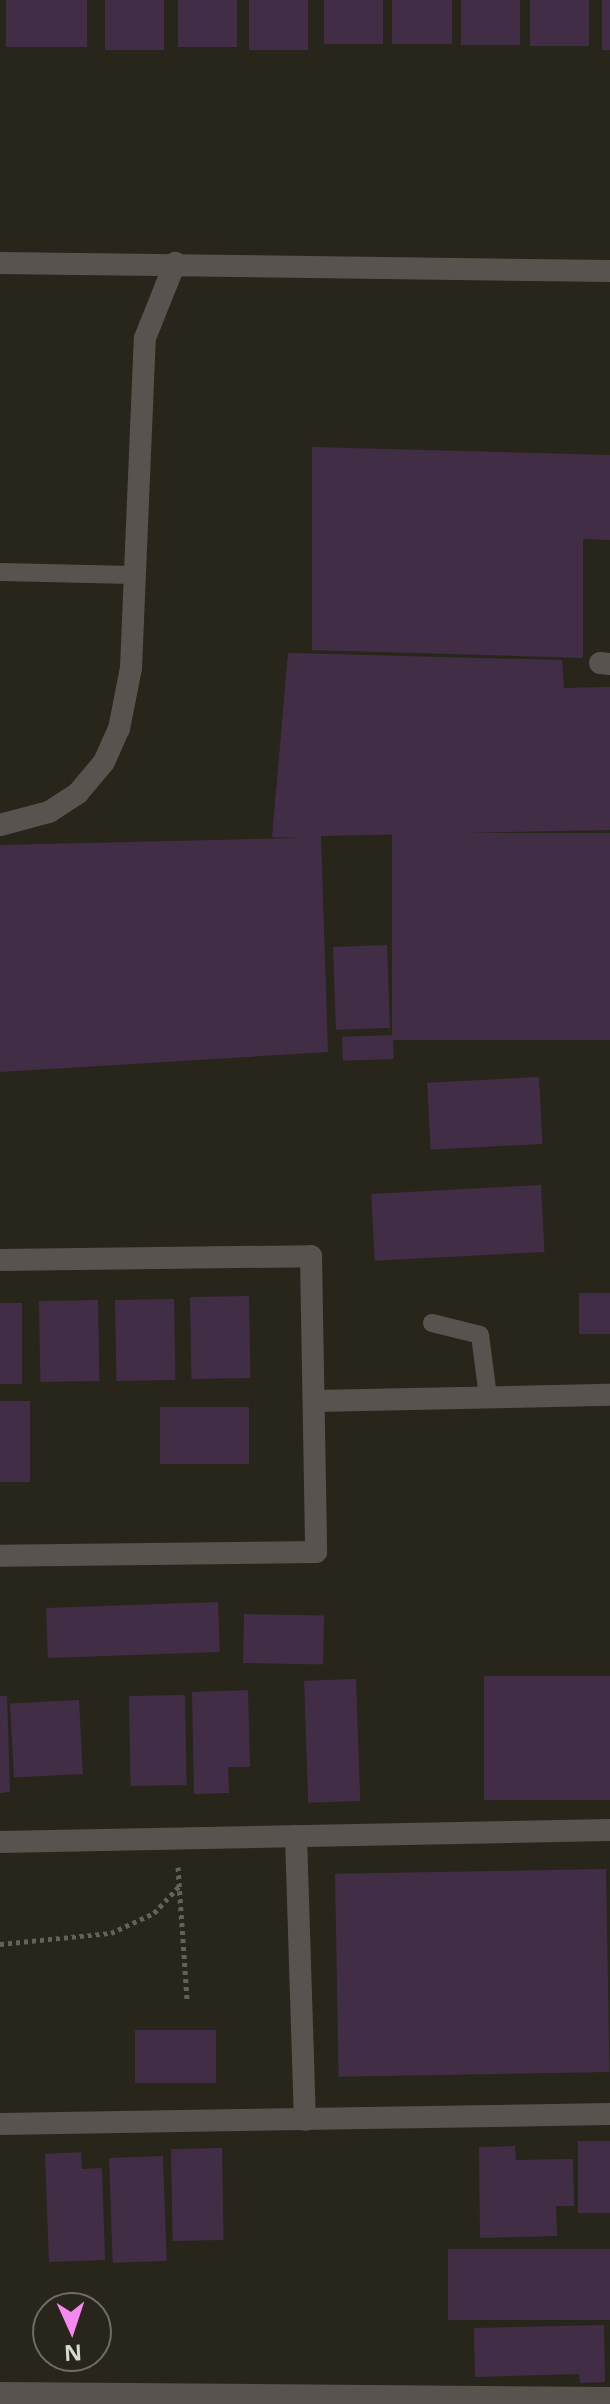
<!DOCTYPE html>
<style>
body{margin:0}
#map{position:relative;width:610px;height:2404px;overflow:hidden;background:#28261a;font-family:"Open Sans",sans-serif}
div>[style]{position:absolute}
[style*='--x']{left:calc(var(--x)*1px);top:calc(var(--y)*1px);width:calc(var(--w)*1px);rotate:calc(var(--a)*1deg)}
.building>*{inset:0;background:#422d47;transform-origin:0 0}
.path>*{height:5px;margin-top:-2.5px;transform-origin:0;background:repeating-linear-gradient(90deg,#636257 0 4px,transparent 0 8px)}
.service>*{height:18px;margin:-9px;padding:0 9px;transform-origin:9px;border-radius:9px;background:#595350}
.minor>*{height:22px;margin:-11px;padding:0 11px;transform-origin:11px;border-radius:11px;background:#595350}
span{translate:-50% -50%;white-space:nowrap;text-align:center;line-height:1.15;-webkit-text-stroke:8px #28261a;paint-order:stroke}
.north{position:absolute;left:32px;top:2292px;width:80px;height:80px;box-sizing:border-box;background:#28261a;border:2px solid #706e64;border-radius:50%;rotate:177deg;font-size:22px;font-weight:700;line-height:32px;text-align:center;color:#dbdad2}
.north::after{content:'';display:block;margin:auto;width:28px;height:36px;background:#f589ef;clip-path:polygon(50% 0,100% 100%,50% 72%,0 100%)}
</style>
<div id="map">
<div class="building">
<i style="left:6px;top:0;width:81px;height:47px"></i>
<i style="left:105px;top:0;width:59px;height:50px"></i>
<i style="left:178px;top:0;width:59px;height:47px"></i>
<i style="left:249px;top:0;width:59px;height:50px"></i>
<i style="left:324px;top:0;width:59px;height:44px"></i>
<i style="left:392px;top:0;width:60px;height:44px"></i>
<i style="left:461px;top:0;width:59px;height:45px"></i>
<i style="left:530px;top:0;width:59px;height:46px"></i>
<i style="left:602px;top:0;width:8px;height:50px"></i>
<i style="clip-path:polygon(312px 447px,610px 455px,610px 540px,583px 539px,583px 658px,312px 650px)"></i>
<i style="clip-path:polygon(288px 653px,562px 660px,564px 688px,610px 687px,610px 830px,321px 836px,328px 1052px,0 1072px,0 845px,300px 838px,272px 837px)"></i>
<i style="left:610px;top:833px;width:207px;height:218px;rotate:90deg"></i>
<i style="left:387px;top:945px;width:83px;height:54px;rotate:88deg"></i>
<i style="left:393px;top:1035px;width:24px;height:51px;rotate:88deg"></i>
<i style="left:539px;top:1077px;width:67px;height:112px;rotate:87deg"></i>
<i style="left:541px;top:1185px;width:67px;height:170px;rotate:87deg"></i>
<i style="left:610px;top:1293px;width:41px;height:31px;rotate:90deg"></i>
<i style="left:249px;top:1296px;width:82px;height:59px;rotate:89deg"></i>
<i style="left:174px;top:1299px;width:81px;height:59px;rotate:89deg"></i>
<i style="left:98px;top:1300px;width:81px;height:59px;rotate:89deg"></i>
<i style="left:0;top:1303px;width:22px;height:81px"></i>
<i style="left:0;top:1401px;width:30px;height:81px"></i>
<i style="left:160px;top:1407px;width:89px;height:57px"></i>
<i style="left:218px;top:1602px;width:50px;height:172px;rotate:88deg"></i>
<i style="left:244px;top:1614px;width:80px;height:49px;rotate:1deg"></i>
<i style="left:610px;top:1676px;width:124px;height:126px;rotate:90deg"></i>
<i style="left:356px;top:1679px;width:122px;height:52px;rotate:88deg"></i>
<i style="clip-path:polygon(248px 1690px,250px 1767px,228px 1767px,229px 1793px,194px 1794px,192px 1692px)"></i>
<i style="left:185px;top:1695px;width:90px;height:56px;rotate:89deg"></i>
<i style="clip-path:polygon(0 1696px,7px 1696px,10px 1792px,0 1793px)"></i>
<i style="left:79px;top:1700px;width:74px;height:69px;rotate:87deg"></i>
<i style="left:606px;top:1869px;width:203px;height:271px;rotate:89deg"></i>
<i style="left:135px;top:2030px;width:81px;height:53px"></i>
<i style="left:578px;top:2141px;width:32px;height:72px"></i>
<i style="clip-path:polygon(515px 2146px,516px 2160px,573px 2159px,574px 2206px,556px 2206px,557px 2236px,480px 2238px,479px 2147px)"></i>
<i style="left:222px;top:2148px;width:92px;height:51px;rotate:89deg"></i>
<i style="clip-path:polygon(81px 2152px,82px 2169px,102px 2168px,105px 2260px,49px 2262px,45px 2154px)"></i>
<i style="left:163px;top:2156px;width:105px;height:54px;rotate:88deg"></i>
<i style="left:610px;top:2249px;width:71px;height:162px;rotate:90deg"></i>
<i style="clip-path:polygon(604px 2325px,605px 2382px,580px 2383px,579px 2374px,475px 2377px,474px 2328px)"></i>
</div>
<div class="path">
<i style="--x:178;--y:1867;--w:132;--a:86.1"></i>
<i style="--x:0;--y:1944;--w:112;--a:-5.7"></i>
<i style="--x:111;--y:1933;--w:47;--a:-24.9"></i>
<i style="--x:154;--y:1913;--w:37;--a:-47"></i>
</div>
<div class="service">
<i style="--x:0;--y:572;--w:132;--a:1.3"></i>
<i style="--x:432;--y:1323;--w:49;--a:14"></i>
<i style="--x:480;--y:1335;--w:63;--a:82.6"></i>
</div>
<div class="minor">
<i style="--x:0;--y:263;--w:610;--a:0.75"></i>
<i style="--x:600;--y:663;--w:10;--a:6"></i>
<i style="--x:0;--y:825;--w:51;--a:-14.9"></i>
<i style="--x:49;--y:812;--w:35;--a:-33"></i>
<i style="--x:78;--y:793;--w:40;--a:-50"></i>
<i style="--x:104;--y:762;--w:36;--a:-66"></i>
<i style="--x:119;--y:729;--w:62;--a:-78.9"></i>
<i style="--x:131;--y:668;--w:330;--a:-87.6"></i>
<i style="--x:145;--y:338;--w:81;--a:-68.2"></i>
<i style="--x:0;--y:1260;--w:311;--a:-0.7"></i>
<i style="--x:311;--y:1256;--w:296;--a:89"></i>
<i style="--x:316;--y:1552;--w:316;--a:179.3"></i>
<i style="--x:315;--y:1401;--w:295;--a:-1.2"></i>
<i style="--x:296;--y:1836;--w:284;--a:88.2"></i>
<i style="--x:0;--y:1842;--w:610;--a:-1.13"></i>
<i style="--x:0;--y:2124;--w:610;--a:-0.94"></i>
<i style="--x:0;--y:2393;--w:610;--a:0.47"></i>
</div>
<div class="north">N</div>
</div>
